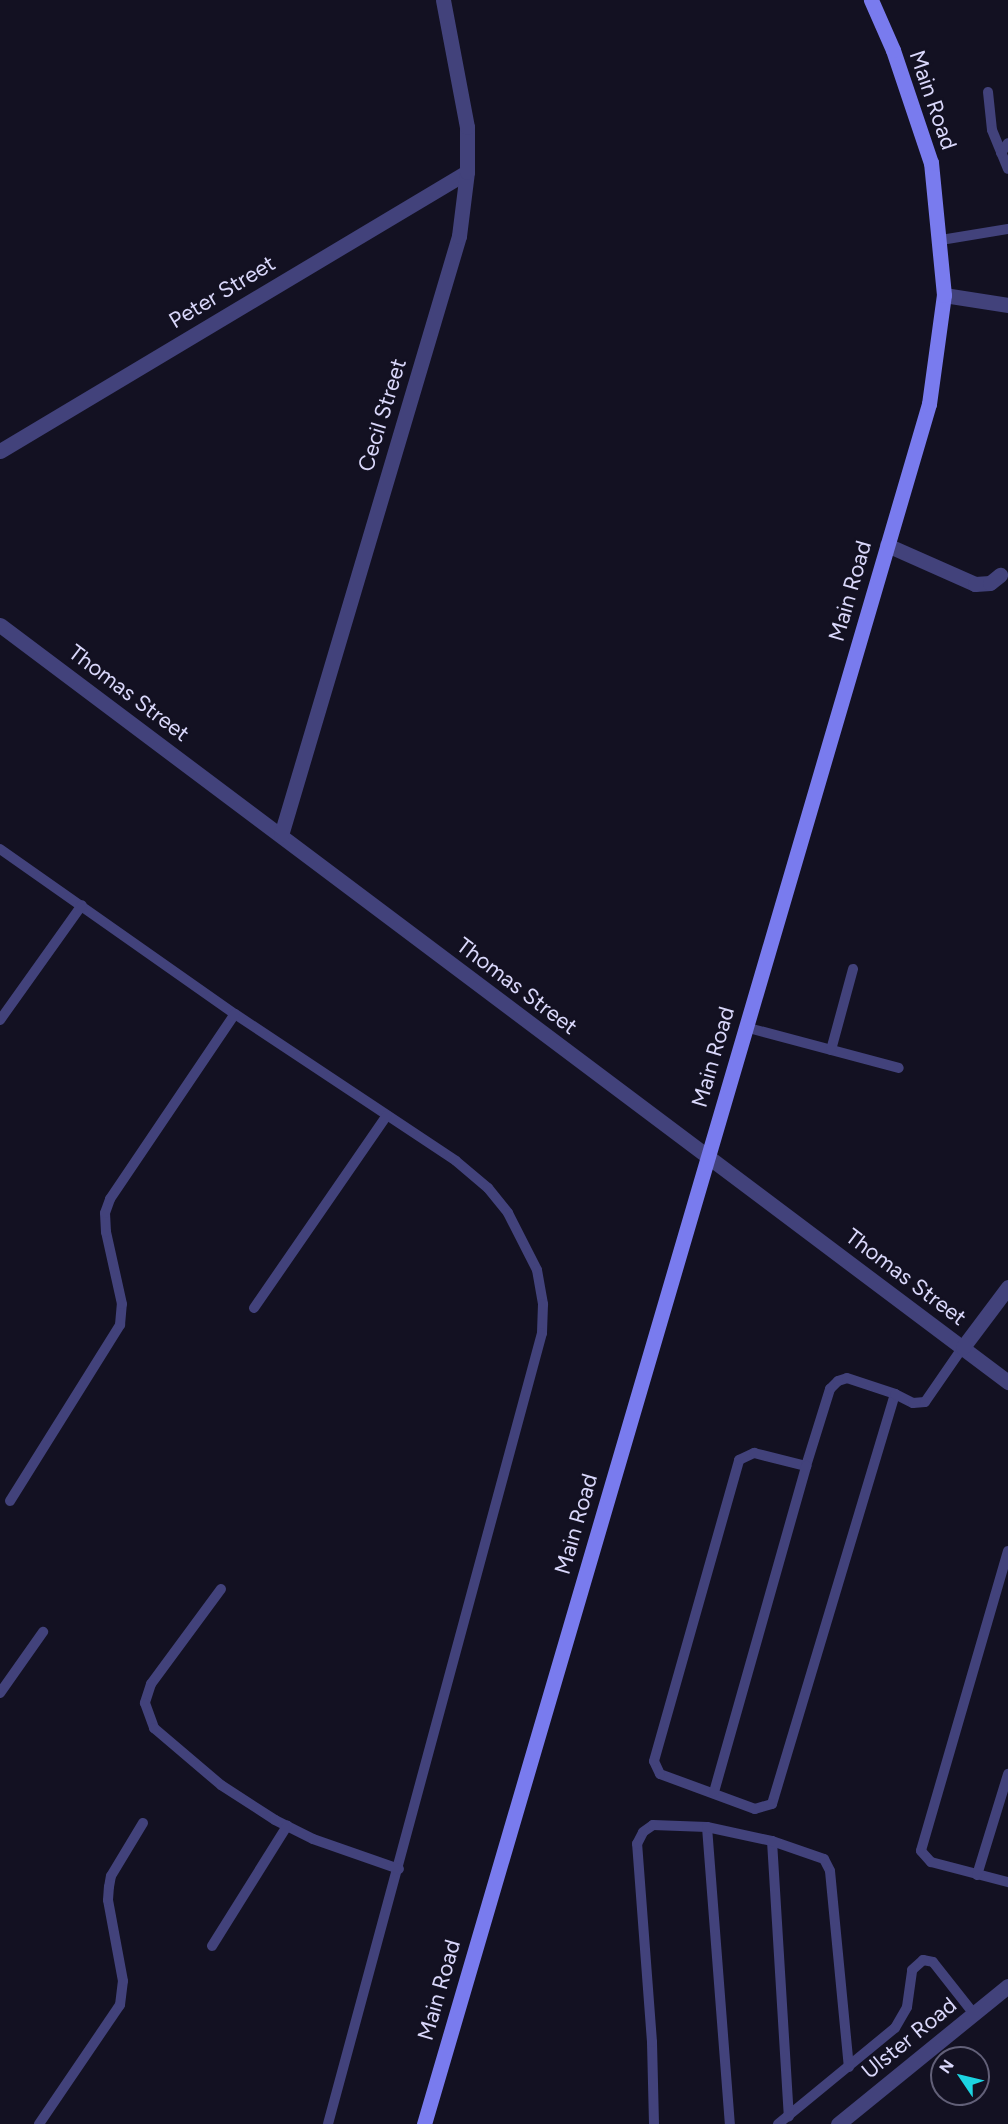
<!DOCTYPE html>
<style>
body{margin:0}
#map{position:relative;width:1008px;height:2124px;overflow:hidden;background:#131122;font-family:Figtree,sans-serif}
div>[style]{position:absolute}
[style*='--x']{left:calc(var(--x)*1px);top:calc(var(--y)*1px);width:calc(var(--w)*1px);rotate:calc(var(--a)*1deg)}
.service>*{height:10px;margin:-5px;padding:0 5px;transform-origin:5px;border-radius:5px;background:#42427b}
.minor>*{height:15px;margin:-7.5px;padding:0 7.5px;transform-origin:7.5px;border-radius:7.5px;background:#42427b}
.secondary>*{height:15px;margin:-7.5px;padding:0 7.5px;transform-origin:7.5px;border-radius:7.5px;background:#797bee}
span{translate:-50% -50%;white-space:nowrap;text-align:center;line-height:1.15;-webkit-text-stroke:4.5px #131122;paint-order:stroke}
.street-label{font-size:22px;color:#d9d7fa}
.north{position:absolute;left:930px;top:2046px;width:60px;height:60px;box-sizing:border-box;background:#131122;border:2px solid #626078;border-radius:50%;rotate:305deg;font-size:16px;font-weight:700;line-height:24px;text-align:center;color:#d9d7fa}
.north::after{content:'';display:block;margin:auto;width:21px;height:27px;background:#1cd4e1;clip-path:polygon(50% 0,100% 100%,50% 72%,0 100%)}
</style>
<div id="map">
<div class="service">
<i style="--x:988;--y:92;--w:38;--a:84"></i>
<i style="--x:992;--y:130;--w:42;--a:67.7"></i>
<i style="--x:1001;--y:153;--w:12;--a:-55"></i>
<i style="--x:941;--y:240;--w:68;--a:-9.3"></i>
<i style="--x:0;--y:849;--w:287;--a:35.1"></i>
<i style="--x:235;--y:1014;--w:265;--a:33.6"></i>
<i style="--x:456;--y:1161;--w:42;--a:40.2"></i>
<i style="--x:488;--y:1188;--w:32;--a:51"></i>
<i style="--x:508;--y:1213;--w:64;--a:63"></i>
<i style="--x:537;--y:1270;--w:35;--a:80"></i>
<i style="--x:543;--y:1304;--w:29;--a:92"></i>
<i style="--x:542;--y:1333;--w:819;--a:105.14"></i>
<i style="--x:0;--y:1020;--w:141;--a:-54.5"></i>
<i style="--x:745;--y:1027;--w:159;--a:14.9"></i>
<i style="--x:831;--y:1050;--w:84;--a:-74.8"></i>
<i style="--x:254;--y:1308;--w:234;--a:-55.4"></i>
<i style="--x:895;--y:1394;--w:428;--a:106.7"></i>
<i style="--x:772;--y:1804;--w:18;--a:164"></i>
<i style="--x:755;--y:1809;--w:101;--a:-159.8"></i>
<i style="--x:660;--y:1774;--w:14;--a:-115"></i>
<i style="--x:654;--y:1761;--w:313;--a:-74.2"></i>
<i style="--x:739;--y:1460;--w:17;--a:-25"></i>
<i style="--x:754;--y:1453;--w:54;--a:14"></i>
<i style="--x:806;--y:1466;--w:81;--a:-72.7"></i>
<i style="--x:830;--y:1389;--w:11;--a:-45"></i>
<i style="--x:838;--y:1381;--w:9;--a:-18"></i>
<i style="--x:847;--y:1378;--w:51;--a:18.4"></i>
<i style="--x:895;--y:1394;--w:20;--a:27"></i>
<i style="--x:913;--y:1403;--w:12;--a:-5"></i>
<i style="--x:925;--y:1402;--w:67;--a:-55.4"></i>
<i style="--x:10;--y:1501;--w:208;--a:-58"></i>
<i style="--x:120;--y:1325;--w:21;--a:-85"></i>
<i style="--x:122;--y:1304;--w:74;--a:-102.5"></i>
<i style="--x:106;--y:1232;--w:19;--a:-93"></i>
<i style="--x:105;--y:1213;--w:15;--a:-70"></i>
<i style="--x:110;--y:1199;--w:223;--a:-56"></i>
<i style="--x:1008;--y:1551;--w:312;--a:106.2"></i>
<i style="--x:921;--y:1851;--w:15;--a:48"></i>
<i style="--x:931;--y:1862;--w:80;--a:14.6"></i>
<i style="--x:221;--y:1589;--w:118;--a:126.4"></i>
<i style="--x:151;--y:1684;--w:20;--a:108"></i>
<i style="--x:145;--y:1703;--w:27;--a:70"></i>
<i style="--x:154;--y:1728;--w:88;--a:40.4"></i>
<i style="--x:221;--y:1785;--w:64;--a:32.9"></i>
<i style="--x:275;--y:1820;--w:42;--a:26.6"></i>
<i style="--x:313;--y:1839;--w:91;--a:19.2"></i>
<i style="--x:0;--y:1693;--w:75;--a:-54.8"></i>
<i style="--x:714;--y:1792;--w:339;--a:-74.2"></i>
<i style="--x:707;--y:1827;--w:298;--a:85.6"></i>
<i style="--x:772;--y:1841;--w:276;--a:86.5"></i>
<i style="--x:977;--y:1875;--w:106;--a:-72.9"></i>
<i style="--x:212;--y:1946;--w:142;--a:-58"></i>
<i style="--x:39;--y:2124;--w:144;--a:-55.8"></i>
<i style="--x:120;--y:2005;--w:24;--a:-83"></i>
<i style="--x:123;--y:1981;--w:82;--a:-100.5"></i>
<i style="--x:108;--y:1900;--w:13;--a:-86"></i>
<i style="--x:109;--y:1887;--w:11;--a:-80"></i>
<i style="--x:111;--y:1876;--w:62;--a:-58.9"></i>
<i style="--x:654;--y:2124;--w:82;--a:-91.4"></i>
<i style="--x:652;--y:2042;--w:199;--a:-94.3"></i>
<i style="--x:637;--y:1844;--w:13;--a:-63"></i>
<i style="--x:643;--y:1832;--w:12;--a:-35"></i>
<i style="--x:653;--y:1825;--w:54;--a:2.1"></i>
<i style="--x:707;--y:1827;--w:66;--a:12.2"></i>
<i style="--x:772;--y:1841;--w:55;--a:19.1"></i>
<i style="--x:824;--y:1859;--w:13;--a:63"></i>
<i style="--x:830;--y:1871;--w:197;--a:84.5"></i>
<i style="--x:778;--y:2124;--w:151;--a:-39.4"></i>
<i style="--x:895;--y:2028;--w:24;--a:-60"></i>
<i style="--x:907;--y:2007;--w:37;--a:-82"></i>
<i style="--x:912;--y:1970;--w:15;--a:-42"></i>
<i style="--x:923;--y:1960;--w:10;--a:11"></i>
<i style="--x:933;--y:1962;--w:66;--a:51.7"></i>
</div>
<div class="minor">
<i style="--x:944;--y:295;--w:65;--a:8.9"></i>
<i style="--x:0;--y:451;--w:544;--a:-30.86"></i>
<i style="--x:887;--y:545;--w:96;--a:23.9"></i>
<i style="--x:975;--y:584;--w:15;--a:-4"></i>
<i style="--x:990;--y:583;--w:13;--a:-39"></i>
<i style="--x:0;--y:625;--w:1261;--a:36.91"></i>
<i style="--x:281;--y:835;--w:625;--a:-73.45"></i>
<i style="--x:459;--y:236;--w:64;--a:-82.9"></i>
<i style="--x:467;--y:172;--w:45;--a:-90"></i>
<i style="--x:467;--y:127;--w:129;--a:-100.7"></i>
<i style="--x:963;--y:1347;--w:75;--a:-53.1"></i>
<i style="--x:838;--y:2124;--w:219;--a:-39.1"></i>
</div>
<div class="secondary">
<i style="--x:424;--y:2124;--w:1793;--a:-73.64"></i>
<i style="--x:929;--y:404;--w:110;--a:-82.2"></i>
<i style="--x:944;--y:295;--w:133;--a:-95.6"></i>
<i style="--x:931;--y:163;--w:119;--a:-108.6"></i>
<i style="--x:893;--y:50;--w:55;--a:-113.7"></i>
</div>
<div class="street-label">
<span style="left:933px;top:100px;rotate:71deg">Main Road</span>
<span style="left:222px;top:292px;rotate:-31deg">Peter Street</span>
<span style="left:382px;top:415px;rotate:-73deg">Cecil Street</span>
<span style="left:850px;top:591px;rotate:-74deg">Main Road</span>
<span style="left:129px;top:693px;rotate:37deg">Thomas Street</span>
<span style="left:517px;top:986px;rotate:37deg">Thomas Street</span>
<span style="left:713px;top:1057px;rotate:-74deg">Main Road</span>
<span style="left:906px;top:1277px;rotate:37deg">Thomas Street</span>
<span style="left:576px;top:1524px;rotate:-74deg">Main Road</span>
<span style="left:439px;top:1990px;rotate:-74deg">Main Road</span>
<span style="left:909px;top:2038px;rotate:-39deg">Ulster Road</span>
</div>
<div class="north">N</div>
</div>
